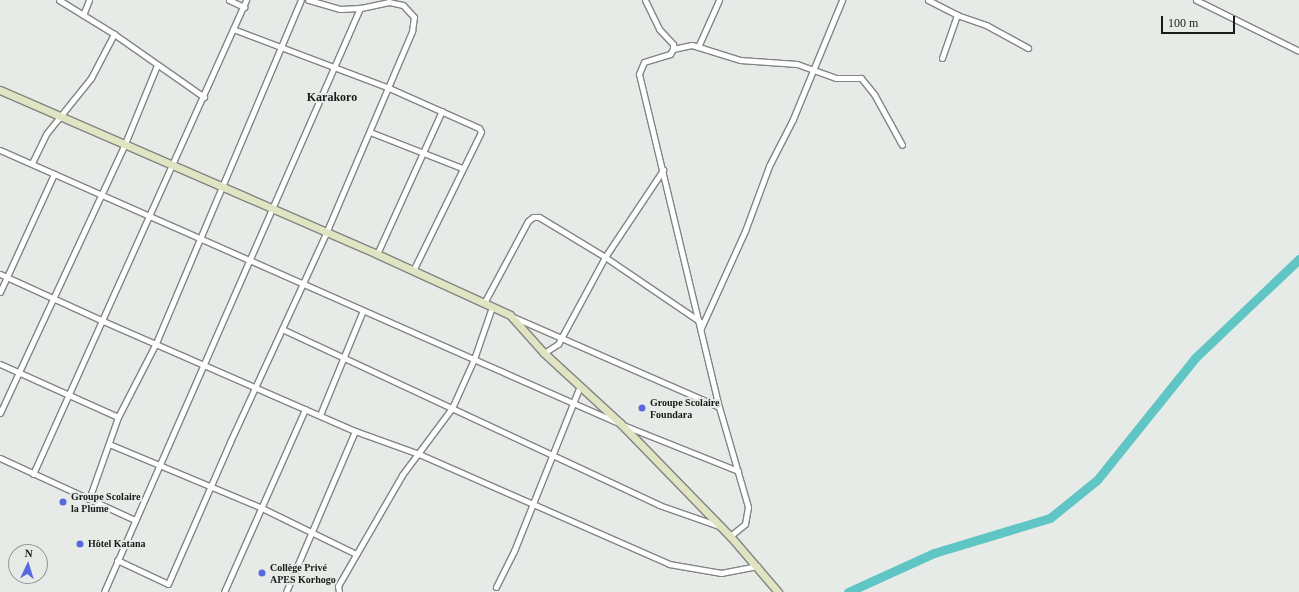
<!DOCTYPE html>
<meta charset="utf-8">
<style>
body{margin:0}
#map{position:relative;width:1299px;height:592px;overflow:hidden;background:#e7ebe7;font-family:"Times New Roman",serif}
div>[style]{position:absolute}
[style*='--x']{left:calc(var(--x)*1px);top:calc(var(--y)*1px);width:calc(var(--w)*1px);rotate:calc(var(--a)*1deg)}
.river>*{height:9px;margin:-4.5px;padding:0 4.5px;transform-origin:4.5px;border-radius:4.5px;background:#5fc6c5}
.roads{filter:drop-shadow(1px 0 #828581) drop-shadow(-1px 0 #828581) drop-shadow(0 1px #828581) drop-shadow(0 -1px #828581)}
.street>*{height:5px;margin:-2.5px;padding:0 2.5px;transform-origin:2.5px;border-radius:2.5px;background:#fff}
.secondary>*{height:7px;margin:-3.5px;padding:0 3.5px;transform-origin:3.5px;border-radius:3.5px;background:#e0e4c3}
.dots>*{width:11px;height:11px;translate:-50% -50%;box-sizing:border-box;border:2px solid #e7ebe7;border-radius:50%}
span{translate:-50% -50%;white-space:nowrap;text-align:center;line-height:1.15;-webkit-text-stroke:4px #e7ebe7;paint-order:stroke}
.poi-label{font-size:10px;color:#191b19;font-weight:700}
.left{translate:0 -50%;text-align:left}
.quarter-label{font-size:12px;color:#191b19;font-weight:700}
.north{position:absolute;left:8px;top:544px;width:40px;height:40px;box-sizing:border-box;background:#e7ebe7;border:1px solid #959895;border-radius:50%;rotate:4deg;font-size:11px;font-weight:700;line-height:16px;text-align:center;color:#191b19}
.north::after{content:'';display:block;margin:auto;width:14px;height:18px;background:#5869e0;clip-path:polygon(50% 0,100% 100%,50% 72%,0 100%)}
.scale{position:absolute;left:1161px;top:16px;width:74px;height:18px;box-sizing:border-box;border:2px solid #191b19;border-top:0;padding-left:5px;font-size:12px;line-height:14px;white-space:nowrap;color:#191b19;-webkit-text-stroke:3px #e7ebe7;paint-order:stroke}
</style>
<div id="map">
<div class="river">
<i style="--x:848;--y:592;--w:94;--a:-24.4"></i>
<i style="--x:934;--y:553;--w:121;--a:-16.8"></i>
<i style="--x:1050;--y:518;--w:60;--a:-39"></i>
<i style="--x:1097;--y:480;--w:156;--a:-51.2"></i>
<i style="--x:1195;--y:358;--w:144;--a:-43.6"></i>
</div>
<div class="roads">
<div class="street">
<i style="--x:59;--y:0;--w:65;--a:31.7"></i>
<i style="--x:114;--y:34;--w:110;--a:35"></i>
<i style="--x:229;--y:0;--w:17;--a:25"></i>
<i style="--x:645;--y:0;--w:32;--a:64"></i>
<i style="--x:659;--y:29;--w:21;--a:47"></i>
<i style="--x:673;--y:44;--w:5;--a:90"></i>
<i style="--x:673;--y:49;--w:6;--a:121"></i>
<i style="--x:670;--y:54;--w:27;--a:163"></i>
<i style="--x:644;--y:62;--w:13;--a:113"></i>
<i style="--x:639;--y:74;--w:342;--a:76.5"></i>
<i style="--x:719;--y:407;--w:104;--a:73.8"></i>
<i style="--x:748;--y:507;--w:17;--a:100"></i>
<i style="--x:745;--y:524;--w:19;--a:141"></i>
<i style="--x:928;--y:0;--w:33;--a:27"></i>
<i style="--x:957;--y:15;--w:31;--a:19"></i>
<i style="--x:986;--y:25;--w:48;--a:28.7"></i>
<i style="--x:1196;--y:0;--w:115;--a:26.3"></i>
<i style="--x:83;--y:15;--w:16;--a:-68"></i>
<i style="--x:233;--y:29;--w:167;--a:20.7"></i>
<i style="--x:389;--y:88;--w:98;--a:24"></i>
<i style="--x:479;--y:128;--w:4;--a:63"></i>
<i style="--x:481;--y:132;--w:155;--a:116.1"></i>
<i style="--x:698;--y:47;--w:51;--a:-65.9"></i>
<i style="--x:673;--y:49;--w:19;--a:-12"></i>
<i style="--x:692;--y:45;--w:50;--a:17.4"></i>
<i style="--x:740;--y:60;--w:57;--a:4"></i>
<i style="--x:797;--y:64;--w:41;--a:19.7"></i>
<i style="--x:836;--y:78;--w:25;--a:0"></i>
<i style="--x:861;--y:78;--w:21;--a:51"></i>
<i style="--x:874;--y:94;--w:58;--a:61.2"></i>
<i style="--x:942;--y:58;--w:46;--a:-70.8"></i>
<i style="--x:370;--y:132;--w:99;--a:21.4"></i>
<i style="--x:0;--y:150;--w:673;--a:23.82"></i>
<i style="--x:32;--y:163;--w:32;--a:-64"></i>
<i style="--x:46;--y:134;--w:72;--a:-51.2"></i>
<i style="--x:91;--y:78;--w:50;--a:-62.4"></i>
<i style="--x:377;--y:254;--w:157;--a:-65.6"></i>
<i style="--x:0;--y:274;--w:113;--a:24.5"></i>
<i style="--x:103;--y:321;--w:275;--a:23.6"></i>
<i style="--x:355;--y:431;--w:68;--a:19.8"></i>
<i style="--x:419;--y:454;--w:273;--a:23.7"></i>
<i style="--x:669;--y:564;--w:53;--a:9.8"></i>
<i style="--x:721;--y:573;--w:37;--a:-11"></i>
<i style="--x:0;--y:292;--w:130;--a:-65.4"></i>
<i style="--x:484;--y:303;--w:93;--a:-61.8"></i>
<i style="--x:528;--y:221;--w:6;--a:-39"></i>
<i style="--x:533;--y:217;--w:6;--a:0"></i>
<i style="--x:539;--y:217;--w:77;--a:31.2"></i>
<i style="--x:605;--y:257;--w:114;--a:34.2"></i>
<i style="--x:511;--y:316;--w:227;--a:23.6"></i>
<i style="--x:701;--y:328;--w:107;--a:-65.6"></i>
<i style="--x:745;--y:231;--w:69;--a:-69.7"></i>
<i style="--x:769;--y:166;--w:53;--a:-62.9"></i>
<i style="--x:793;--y:119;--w:129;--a:-67.6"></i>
<i style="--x:282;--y:329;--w:416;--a:25"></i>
<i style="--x:659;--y:505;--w:64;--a:19.3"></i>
<i style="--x:544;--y:353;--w:17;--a:-33"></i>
<i style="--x:558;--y:344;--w:99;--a:-61.6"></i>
<i style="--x:605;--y:257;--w:105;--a:-56.3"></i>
<i style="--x:0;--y:364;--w:129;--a:24.2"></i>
<i style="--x:0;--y:413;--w:294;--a:-65.1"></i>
<i style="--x:124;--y:146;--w:87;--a:-67.8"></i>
<i style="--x:320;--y:415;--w:113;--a:-67.7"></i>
<i style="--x:623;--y:425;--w:124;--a:21.8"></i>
<i style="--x:109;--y:444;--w:166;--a:22.7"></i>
<i style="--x:262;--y:508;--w:105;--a:26.1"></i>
<i style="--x:0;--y:458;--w:149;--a:24.7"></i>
<i style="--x:33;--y:474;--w:520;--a:-65.8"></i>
<i style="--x:89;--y:499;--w:87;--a:-70.5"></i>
<i style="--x:118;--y:417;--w:83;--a:-62.8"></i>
<i style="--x:156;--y:343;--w:372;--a:-67.1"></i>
<i style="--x:117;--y:560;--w:56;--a:25.2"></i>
<i style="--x:168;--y:584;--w:155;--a:-66.4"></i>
<i style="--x:230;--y:442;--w:230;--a:-65.3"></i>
<i style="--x:326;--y:233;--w:220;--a:-66.9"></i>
<i style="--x:412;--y:31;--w:14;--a:-82"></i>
<i style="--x:414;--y:17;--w:16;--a:-133"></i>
<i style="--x:403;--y:5;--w:14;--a:-168"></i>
<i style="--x:389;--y:2;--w:30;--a:168"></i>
<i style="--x:360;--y:8;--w:20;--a:177"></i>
<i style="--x:340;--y:9;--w:33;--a:-164"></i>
<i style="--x:496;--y:587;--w:40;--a:-63.4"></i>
<i style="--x:514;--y:551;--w:178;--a:-68.2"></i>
<i style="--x:104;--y:592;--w:638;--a:-66.33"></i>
<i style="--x:224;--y:592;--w:200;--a:-66.1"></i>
<i style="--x:286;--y:592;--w:175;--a:-66.8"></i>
<i style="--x:339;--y:592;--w:6;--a:-99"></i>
<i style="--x:338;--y:586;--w:128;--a:-60"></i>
<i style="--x:402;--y:475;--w:84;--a:-53.3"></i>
<i style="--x:452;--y:408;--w:54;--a:-65.8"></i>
<i style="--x:474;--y:359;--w:55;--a:-70.9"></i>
</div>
<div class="secondary">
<i style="--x:0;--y:90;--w:411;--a:23.5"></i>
<i style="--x:377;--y:254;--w:146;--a:24.6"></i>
<i style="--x:510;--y:315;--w:51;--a:48.2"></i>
<i style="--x:544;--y:353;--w:103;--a:42.6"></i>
<i style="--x:620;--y:423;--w:158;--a:45.8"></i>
<i style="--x:730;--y:536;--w:74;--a:49.4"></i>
</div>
</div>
<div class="dots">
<i style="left:642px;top:408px;background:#5869e0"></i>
<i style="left:63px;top:502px;background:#5869e0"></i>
<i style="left:80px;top:544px;background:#5869e0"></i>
<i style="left:262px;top:573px;background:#5869e0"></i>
</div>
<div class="poi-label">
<span class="left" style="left:650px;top:408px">Groupe Scolaire<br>Foundara</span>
<span class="left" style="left:71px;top:502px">Groupe Scolaire<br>la Plume</span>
<span class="left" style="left:88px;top:544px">Hôtel Katana</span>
<span class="left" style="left:270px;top:573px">Collège Privé<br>APES Korhogo</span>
</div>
<div class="quarter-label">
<span style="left:332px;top:98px">Karakoro</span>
</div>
<div class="north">N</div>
<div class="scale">100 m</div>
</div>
